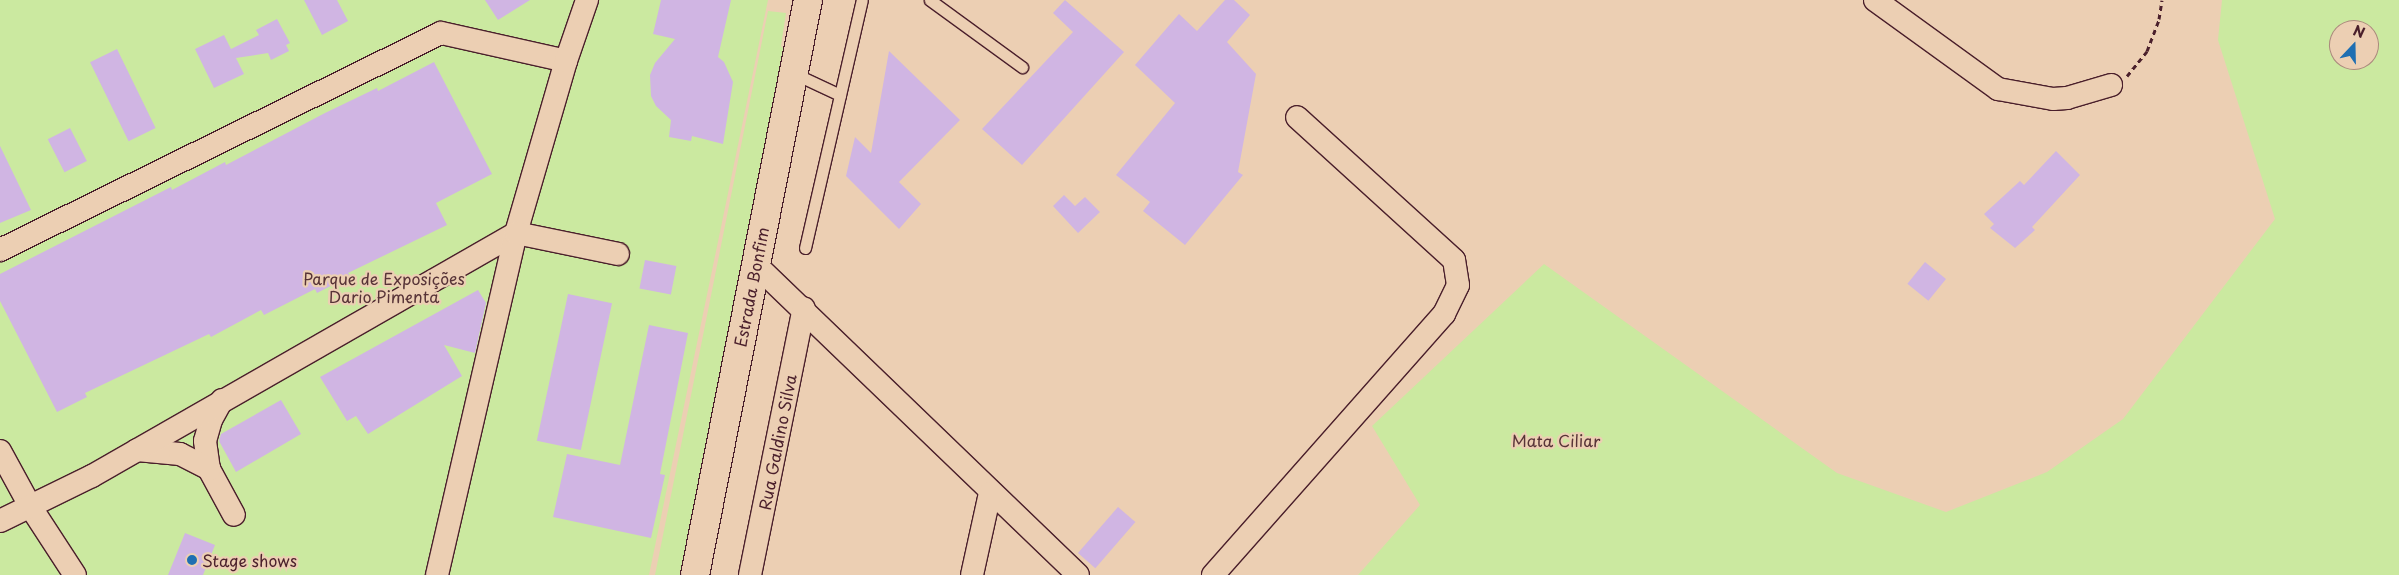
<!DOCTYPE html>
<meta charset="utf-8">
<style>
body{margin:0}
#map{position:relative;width:2399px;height:575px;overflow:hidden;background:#eccfb3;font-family:"Playpen Sans",sans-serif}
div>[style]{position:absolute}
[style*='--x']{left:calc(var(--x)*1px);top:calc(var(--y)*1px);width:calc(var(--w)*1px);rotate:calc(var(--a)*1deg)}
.green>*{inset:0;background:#cbe9a0}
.building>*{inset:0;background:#d0b5e3;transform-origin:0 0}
.path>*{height:3px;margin-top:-1.5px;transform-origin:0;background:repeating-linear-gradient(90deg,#4a1f2b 0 5px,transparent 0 9px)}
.roads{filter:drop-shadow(1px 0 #4a1f2b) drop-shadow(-1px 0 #4a1f2b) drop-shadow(0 1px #4a1f2b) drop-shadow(0 -1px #4a1f2b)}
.service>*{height:11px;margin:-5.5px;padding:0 5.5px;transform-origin:5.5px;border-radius:5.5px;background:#eccfb3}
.minor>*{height:22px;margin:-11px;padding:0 11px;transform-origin:11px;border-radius:11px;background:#eccfb3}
.primary>*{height:28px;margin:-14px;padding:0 14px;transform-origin:14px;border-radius:14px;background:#eccfb3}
.dots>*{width:14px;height:14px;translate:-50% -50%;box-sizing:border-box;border:2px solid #eccfb3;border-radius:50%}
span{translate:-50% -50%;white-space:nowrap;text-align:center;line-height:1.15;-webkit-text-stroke:4.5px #eccfb3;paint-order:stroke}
.park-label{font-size:16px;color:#573337}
.street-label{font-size:16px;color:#4a1f2b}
.poi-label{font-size:16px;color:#4a1f2b}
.left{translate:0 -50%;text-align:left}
.north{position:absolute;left:2329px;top:20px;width:50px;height:50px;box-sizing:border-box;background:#eccfb3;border:1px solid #ab897d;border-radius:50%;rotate:21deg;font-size:14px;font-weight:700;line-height:20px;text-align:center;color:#4a1f2b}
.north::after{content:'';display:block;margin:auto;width:18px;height:22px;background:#1f6fb2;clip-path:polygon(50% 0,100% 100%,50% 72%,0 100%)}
</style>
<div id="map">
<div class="green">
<i style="clip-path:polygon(0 0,768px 0,649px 575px,0 575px)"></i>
<i style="clip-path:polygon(evenodd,2222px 0,2399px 0,2399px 575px,1358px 575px,1420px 505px,1372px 426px,1544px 264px,1837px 473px,1946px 512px,2047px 472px,2123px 419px,2275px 219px,2218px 40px,2222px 0,2339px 30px,2369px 30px,2369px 60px,2339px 60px,2339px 30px)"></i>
<i style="clip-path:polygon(768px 11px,786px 13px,781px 46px,786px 51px,683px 575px,655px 575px)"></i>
</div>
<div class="building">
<i style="clip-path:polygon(304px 0,337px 0,348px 21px,322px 35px)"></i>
<i style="clip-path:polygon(485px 0,530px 0,498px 20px)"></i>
<i style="clip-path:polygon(661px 0,731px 0,718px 57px,724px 62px,733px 82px,723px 144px,692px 136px,691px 141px,669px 137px,671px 120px,656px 106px,651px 96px,650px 75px,655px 63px,675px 39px,653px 34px)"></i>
<i style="clip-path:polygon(1065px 0,1124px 52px,1022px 165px,982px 129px,1073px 32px,1053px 13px)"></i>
<i style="clip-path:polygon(1225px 0,1234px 0,1250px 15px,1227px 42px,1256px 74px,1238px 172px,1243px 175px,1185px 245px,1143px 211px,1150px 202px,1116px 175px,1175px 103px,1135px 65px,1179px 14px,1197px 31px)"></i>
<i style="clip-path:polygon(277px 19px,290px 43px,286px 45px,289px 51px,271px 60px,268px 53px,236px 58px,244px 74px,214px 88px,195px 49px,224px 35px,231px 49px,259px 35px,256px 30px)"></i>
<i style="left:117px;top:49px;width:88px;height:30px;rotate:64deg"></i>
<i style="clip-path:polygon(889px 51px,960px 120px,899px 182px,921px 204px,899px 229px,846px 176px,855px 137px,871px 153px)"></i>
<i style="clip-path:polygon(434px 62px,492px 174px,436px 203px,447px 225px,348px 273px,350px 276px,317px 293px,315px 289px,264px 315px,261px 310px,211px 337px,209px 334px,85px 393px,87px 397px,57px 412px,0 301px,0 274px,171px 187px,172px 190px,225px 162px,226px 165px,325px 113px,377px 88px,378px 91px)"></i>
<i style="left:70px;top:128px;width:37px;height:25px;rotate:63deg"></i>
<i style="clip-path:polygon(0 146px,31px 210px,0 223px)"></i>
<i style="clip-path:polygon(2056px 151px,2080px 175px,2032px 227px,2035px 230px,2015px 248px,1990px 228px,1994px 224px,1984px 214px,2020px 181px,2024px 185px)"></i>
<i style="clip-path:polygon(1064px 195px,1075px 206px,1085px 197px,1100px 212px,1078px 233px,1053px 206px)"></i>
<i style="left:645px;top:260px;width:32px;height:29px;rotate:11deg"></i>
<i style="left:1925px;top:262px;width:27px;height:28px;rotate:39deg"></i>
<i style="clip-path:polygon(478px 290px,486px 303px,475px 353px,444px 345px,462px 376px,368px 434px,356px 416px,347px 421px,320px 377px)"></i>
<i style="left:568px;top:294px;width:45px;height:150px;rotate:12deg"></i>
<i style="clip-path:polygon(649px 325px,688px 333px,660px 474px,665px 475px,651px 538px,553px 517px,567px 454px,620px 465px)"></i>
<i style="clip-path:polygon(281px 400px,301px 434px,236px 472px,219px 441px,221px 434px)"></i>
<i style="left:1118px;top:507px;width:23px;height:61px;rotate:41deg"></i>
<i style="clip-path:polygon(185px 533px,215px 545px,203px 575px,168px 575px)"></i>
</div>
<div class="path">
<i style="--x:2127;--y:76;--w:32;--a:-51"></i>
<i style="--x:2147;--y:51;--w:34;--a:-69"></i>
<i style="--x:2159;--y:19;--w:19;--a:-81"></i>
</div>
<div class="roads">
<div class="service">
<i style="--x:930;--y:0;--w:114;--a:36.1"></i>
<i style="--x:793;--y:73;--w:52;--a:25.1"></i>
<i style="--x:805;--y:248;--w:254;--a:-77.1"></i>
</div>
<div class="minor">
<i style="--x:1875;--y:0;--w:152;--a:35.9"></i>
<i style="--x:1998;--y:89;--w:56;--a:10.3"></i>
<i style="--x:2053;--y:99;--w:14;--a:-4"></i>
<i style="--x:2067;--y:98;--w:46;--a:-16.5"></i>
<i style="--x:0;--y:250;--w:491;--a:-26.2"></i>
<i style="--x:441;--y:33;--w:128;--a:12.6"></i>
<i style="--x:755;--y:264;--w:448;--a:43.9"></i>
<i style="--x:222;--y:400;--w:23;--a:119"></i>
<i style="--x:211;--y:420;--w:22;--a:106"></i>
<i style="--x:205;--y:441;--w:28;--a:82"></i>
<i style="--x:209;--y:469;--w:52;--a:61.5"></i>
<i style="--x:137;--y:450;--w:43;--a:5.3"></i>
<i style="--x:180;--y:454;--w:33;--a:27"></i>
<i style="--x:0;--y:451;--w:63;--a:61.4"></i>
<i style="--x:30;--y:506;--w:82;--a:56.9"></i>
<i style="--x:0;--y:521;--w:102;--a:-26.1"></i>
<i style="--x:92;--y:476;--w:489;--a:-29.8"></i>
<i style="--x:516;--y:233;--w:179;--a:-73.8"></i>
<i style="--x:566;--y:61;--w:65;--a:-71"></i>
<i style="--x:437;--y:575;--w:351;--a:-77"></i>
<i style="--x:516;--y:233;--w:104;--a:11.6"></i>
<i style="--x:750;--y:575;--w:272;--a:-78.6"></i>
<i style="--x:972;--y:575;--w:84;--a:-77.6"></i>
<i style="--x:1213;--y:575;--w:349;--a:-48.5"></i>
<i style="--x:1444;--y:314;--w:32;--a:-64"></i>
<i style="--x:1458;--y:285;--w:25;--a:-99"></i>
<i style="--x:1454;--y:260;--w:212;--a:-137.7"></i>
</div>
<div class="primary">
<i style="--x:695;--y:575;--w:586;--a:-78.88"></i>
</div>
</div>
<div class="dots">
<i style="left:192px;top:560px;background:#1f6fb2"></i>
</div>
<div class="park-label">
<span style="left:384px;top:287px">Parque de Exposições<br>Dario Pimenta</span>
<span style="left:1556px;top:440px">Mata Ciliar</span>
</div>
<div class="street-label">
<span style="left:751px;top:287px;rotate:-79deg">Estrada Bonfim</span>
<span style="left:777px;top:442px;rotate:-79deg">Rua Galdino Silva</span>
</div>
<div class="poi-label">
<span class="left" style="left:202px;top:560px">Stage shows</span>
</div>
<div class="north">N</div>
</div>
